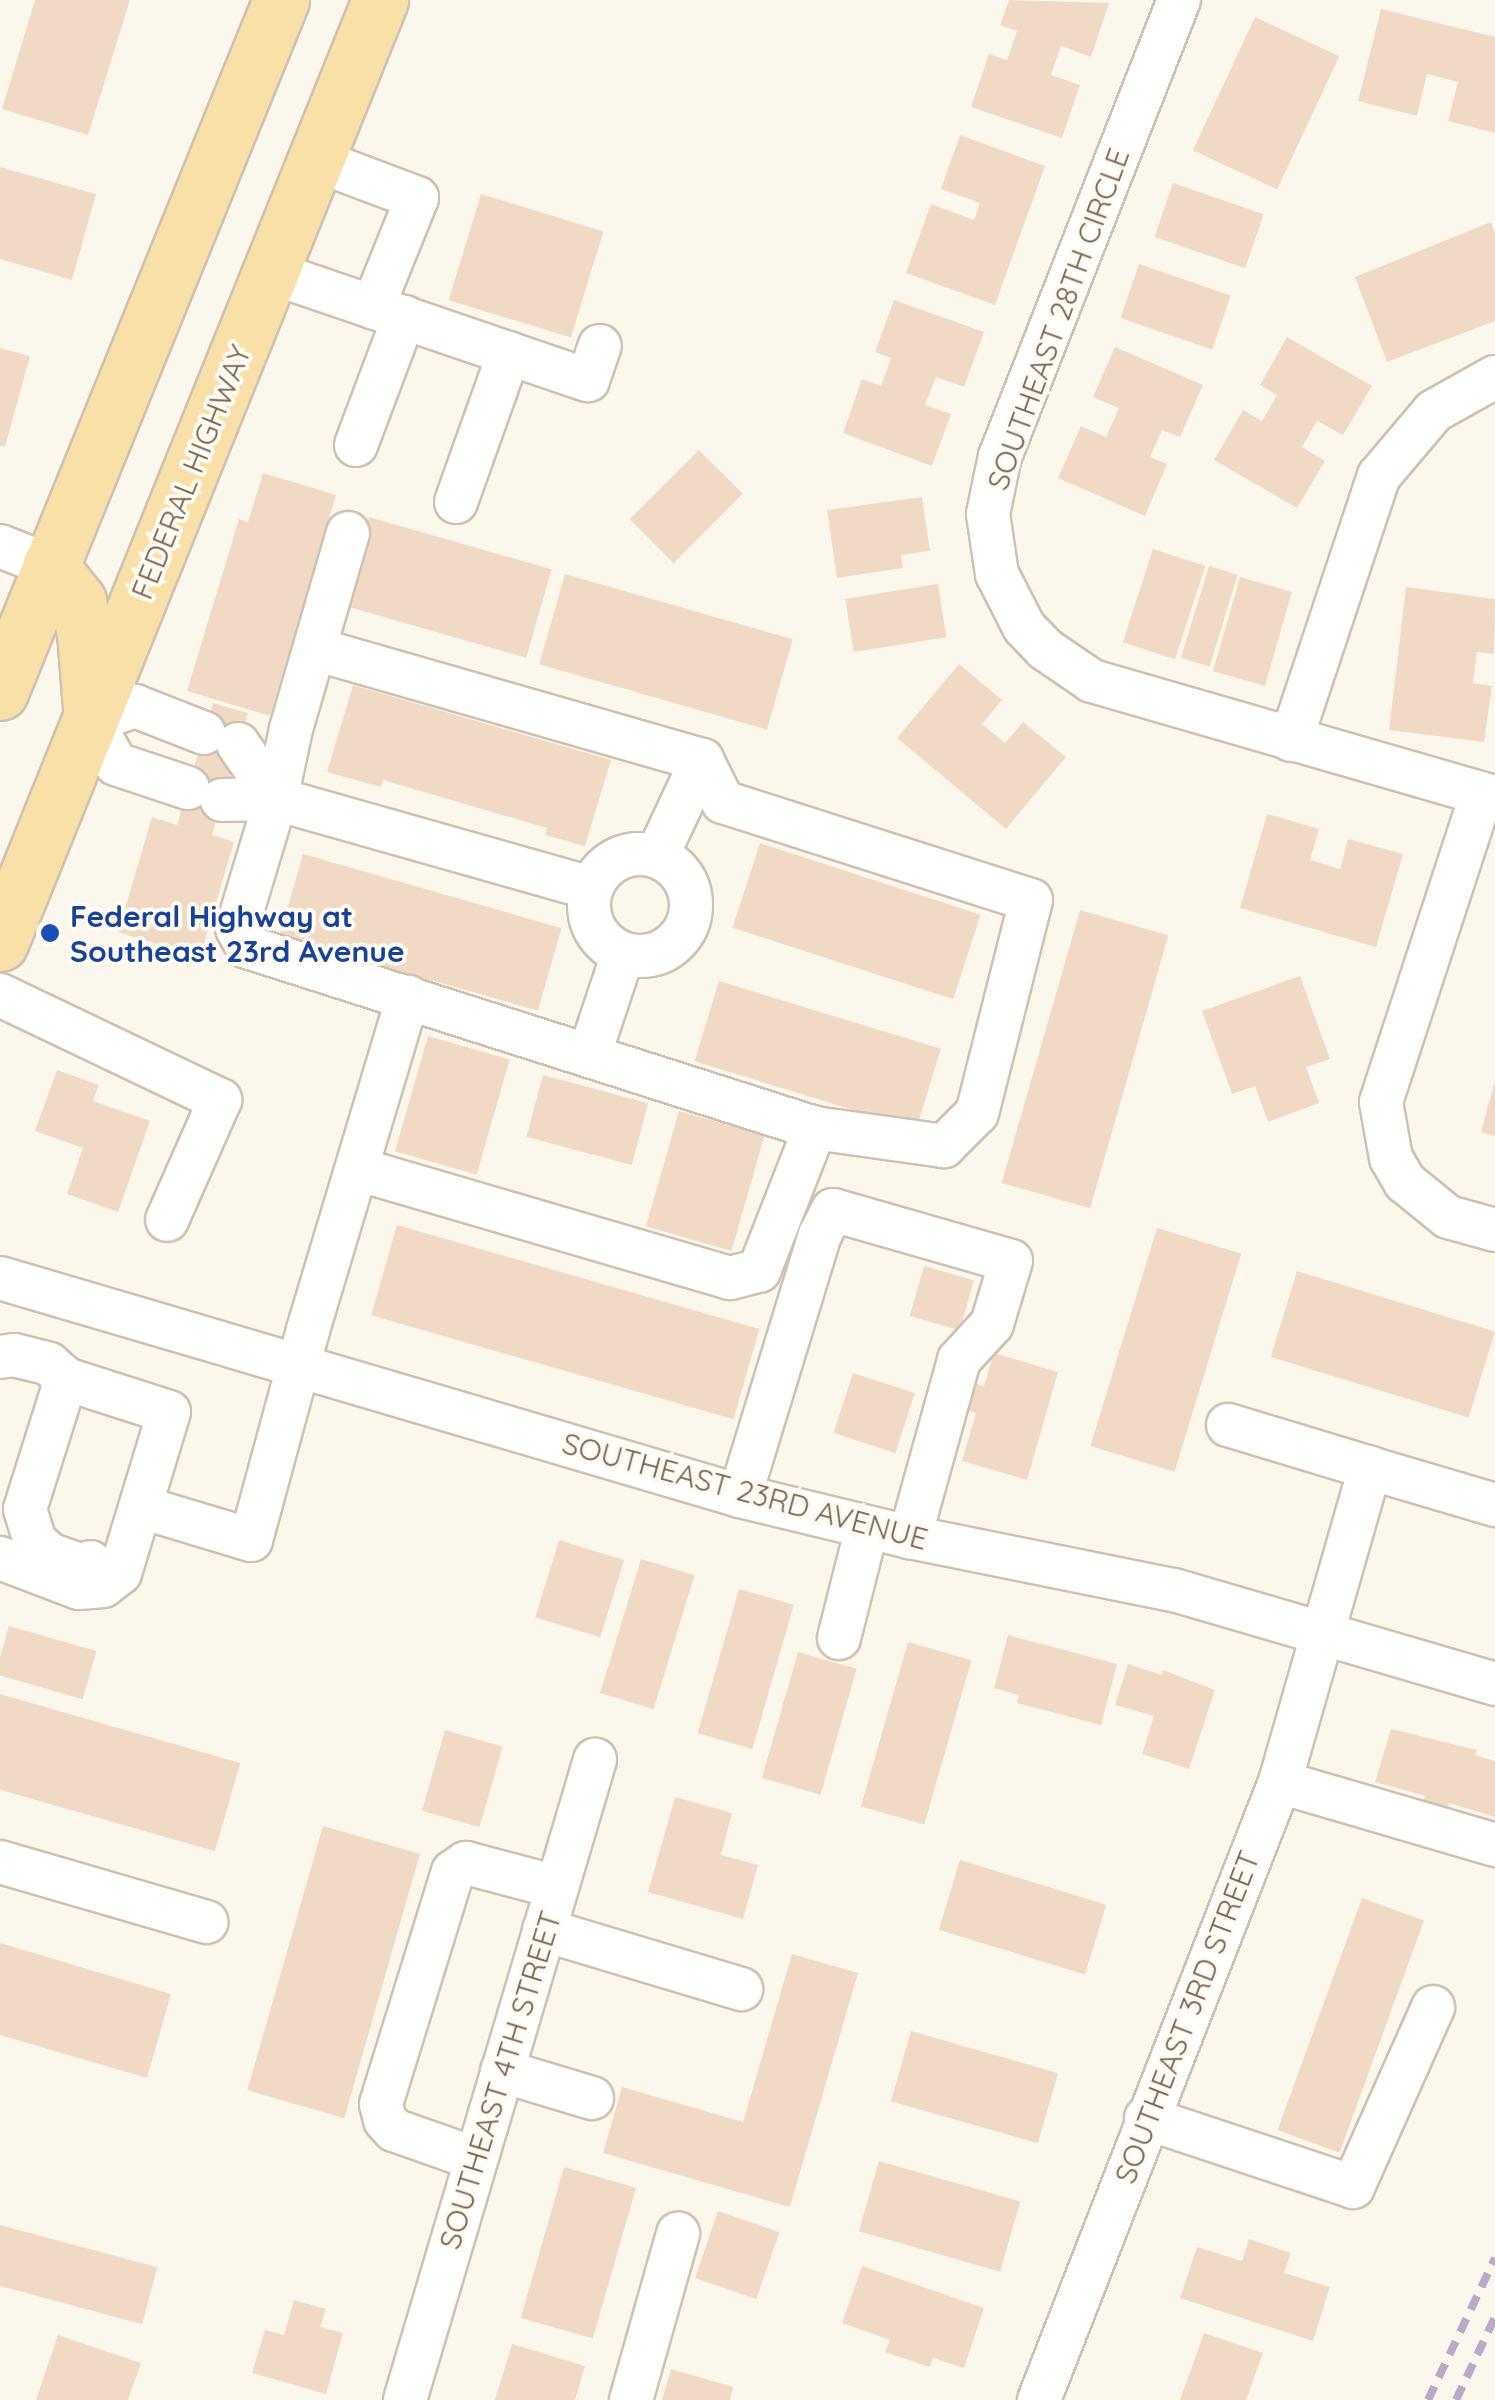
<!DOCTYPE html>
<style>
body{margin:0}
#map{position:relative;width:1495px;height:2400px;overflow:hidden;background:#fcf7ec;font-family:Quicksand,sans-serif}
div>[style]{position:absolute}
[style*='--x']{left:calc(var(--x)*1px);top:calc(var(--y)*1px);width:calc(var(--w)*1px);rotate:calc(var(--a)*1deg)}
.building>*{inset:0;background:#f1dac5;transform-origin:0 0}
.roads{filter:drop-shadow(2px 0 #cfc1b1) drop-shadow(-2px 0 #cfc1b1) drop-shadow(0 2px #cfc1b1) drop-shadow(0 -2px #cfc1b1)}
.minor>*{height:42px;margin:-21px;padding:0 21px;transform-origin:21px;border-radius:21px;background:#fff}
.minor>.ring{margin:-21px;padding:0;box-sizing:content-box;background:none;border:42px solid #fff;border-radius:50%}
.major>*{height:55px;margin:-27.5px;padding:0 27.5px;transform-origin:27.5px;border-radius:27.5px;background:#f8e0a8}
.rail>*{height:8px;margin-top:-4px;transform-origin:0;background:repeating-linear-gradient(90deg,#bca9c8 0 15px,transparent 0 25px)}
.dots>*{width:28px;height:28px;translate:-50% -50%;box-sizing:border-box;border:5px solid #fffbf3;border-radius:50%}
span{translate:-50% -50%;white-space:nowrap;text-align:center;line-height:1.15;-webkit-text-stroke:8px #fffbf3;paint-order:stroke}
.street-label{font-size:30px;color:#78614f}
.transit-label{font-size:30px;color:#164399;font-weight:700}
.left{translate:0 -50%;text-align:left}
</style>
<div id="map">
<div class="building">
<i style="clip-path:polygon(35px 0,130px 0,88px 135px,2px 109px)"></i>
<i style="clip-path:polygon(1009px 0,1109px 3px,1091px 57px,1061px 46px,1051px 75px,1080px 85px,1062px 138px,971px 107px,989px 54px,1007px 60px,1017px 31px,1000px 25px)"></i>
<i style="clip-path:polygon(1381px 9px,1495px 37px,1495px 133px,1448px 121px,1458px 82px,1427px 74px,1417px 116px,1358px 101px)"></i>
<i style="left:1255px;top:17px;width:93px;height:147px;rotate:25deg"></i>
<i style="clip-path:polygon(960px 135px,1045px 166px,995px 305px,906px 273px,931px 204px,974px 220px,980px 203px,941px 189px)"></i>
<i style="clip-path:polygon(0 167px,96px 194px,72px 280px,0 259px)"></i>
<i style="left:1173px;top:183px;width:96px;height:57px;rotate:19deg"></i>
<i style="left:481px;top:194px;width:128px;height:111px;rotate:17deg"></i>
<i style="clip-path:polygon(1491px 222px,1495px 234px,1495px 321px,1387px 362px,1355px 277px)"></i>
<i style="left:1139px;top:264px;width:97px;height:57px;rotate:19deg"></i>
<i style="clip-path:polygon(894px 300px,984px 332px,964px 387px,936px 377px,925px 405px,951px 414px,932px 466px,843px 433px,862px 379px,881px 386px,891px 358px,875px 352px)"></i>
<i style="clip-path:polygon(1287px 337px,1372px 386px,1343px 435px,1317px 421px,1302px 447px,1325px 461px,1297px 508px,1214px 460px,1243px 410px,1262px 421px,1277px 395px,1260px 385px)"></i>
<i style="clip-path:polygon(1115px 347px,1203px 385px,1180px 437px,1162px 430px,1150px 457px,1167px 464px,1145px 516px,1058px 478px,1081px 426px,1106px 437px,1119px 408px,1093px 397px)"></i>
<i style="clip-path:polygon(0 348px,30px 356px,5px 447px,0 446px)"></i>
<i style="left:699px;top:450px;width:62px;height:98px;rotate:45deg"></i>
<i style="clip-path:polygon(263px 473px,336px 495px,270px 716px,187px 691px,239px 519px,248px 522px)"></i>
<i style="clip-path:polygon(922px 497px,930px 551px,901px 555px,903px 568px,837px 578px,827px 510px)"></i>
<i style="left:369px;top:517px;width:190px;height:92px;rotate:16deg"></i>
<i style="left:1153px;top:549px;width:55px;height:98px;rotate:18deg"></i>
<i style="left:1209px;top:566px;width:30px;height:96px;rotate:17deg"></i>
<i style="left:565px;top:574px;width:237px;height:94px;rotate:16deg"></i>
<i style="left:1240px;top:577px;width:54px;height:98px;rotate:16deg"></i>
<i style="left:938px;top:584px;width:54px;height:94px;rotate:81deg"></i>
<i style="clip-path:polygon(1406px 587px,1495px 599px,1494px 654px,1477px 652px,1473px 683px,1492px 686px,1484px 742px,1389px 730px)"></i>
<i style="clip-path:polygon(959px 664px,1002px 700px,982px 724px,1005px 743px,1023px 722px,1066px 757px,1006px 829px,897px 738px)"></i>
<i style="clip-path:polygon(353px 685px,611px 760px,585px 846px,545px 835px,547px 828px,383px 780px,381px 787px,327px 772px)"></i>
<i style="clip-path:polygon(213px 703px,248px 713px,212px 835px,234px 842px,200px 957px,118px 932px,152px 817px,177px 825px)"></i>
<i style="clip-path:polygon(1267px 814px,1319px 829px,1310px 860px,1340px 869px,1348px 839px,1403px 854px,1376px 947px,1240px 908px)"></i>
<i style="left:760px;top:843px;width:232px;height:89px;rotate:18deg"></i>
<i style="left:303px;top:854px;width:269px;height:86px;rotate:16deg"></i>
<i style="left:1080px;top:910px;width:92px;height:284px;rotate:16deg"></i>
<i style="clip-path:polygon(1300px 976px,1330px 1059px,1306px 1067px,1319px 1103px,1268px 1122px,1255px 1086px,1232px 1094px,1202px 1011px)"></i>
<i style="left:719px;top:981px;width:232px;height:84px;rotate:17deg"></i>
<i style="left:428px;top:1036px;width:85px;height:120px;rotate:16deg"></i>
<i style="clip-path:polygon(57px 1070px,99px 1085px,93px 1101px,150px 1121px,118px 1212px,67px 1194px,83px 1148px,35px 1131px)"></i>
<i style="left:543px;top:1075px;width:109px;height:64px;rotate:15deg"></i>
<i style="clip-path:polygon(1494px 1084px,1495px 1084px,1495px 1136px,1481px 1132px)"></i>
<i style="left:679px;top:1111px;width:89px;height:120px;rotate:16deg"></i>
<i style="left:397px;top:1225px;width:377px;height:94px;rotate:16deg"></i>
<i style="left:1157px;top:1228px;width:88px;height:228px;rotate:17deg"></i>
<i style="left:924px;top:1266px;width:52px;height:52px;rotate:16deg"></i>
<i style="left:1297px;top:1271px;width:207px;height:90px;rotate:17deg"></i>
<i style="clip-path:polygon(994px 1353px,1058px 1372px,1027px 1480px,962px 1461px,976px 1413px,961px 1408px,969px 1382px,984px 1386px)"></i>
<i style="left:853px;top:1373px;width:65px;height:63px;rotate:18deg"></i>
<i style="left:559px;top:1540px;width:68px;height:81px;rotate:17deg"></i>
<i style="left:641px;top:1559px;width:56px;height:140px;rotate:17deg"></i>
<i style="left:739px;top:1589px;width:57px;height:150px;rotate:16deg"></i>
<i style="left:9px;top:1626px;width:91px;height:50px;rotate:16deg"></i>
<i style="clip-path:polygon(1008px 1635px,1117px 1664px,1101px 1725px,1017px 1703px,1019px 1695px,994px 1688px)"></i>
<i style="left:908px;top:1642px;width:66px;height:171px;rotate:16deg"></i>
<i style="left:798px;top:1652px;width:61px;height:131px;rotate:16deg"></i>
<i style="clip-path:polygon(1128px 1664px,1162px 1675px,1163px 1670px,1215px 1690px,1189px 1769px,1142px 1754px,1154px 1716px,1115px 1705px)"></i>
<i style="left:0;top:1694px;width:250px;height:92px;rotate:16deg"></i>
<i style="clip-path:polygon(1391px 1729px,1477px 1750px,1475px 1755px,1495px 1761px,1495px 1817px,1449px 1803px,1446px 1816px,1421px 1809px,1425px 1796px,1375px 1782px)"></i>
<i style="left:445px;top:1730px;width:60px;height:84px;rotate:16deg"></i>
<i style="clip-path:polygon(675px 1797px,732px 1813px,721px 1855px,758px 1865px,743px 1919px,648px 1892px)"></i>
<i style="left:323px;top:1826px;width:101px;height:275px;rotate:16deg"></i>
<i style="left:960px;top:1860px;width:153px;height:73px;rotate:17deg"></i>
<i style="left:1362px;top:1898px;width:66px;height:247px;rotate:20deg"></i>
<i style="clip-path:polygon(0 1943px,171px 1994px,147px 2078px,0 2035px)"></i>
<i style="clip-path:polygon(792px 1954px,858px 1973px,790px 2207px,603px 2153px,622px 2087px,743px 2122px)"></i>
<i style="left:911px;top:2031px;width:153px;height:73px;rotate:16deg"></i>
<i style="left:879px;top:2161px;width:147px;height:73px;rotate:16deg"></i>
<i style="left:564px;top:2167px;width:75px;height:157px;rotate:16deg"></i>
<i style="left:718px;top:2211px;width:65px;height:71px;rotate:19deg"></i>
<i style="left:0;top:2225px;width:163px;height:59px;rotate:15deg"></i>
<i style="clip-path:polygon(1249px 2239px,1291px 2253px,1284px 2273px,1330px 2287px,1313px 2341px,1180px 2298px,1197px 2247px,1242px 2261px)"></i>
<i style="clip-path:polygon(862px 2266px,984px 2308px,964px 2368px,933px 2358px,930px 2367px,885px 2352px,890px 2340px,842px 2323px)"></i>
<i style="clip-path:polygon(294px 2300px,326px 2309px,320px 2327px,343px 2333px,326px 2394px,252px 2373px,265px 2330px,284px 2335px)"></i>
<i style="clip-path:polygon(1204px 2333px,1263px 2353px,1246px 2400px,1180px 2400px)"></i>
<i style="clip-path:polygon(58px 2335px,141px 2363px,128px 2400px,36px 2400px)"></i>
<i style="clip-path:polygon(512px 2344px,585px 2366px,575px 2400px,495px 2400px)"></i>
<i style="clip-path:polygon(671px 2369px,733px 2387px,730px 2400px,662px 2400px)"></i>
</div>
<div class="roads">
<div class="minor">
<i style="--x:1179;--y:0;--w:490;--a:111.4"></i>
<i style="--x:1000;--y:456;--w:59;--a:101.7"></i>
<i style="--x:988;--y:514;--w:61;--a:81.5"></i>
<i style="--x:997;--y:574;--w:59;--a:63"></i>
<i style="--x:1024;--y:627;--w:30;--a:46"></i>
<i style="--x:1045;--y:649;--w:57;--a:34.2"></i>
<i style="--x:1092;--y:681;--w:419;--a:16.1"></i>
<i style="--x:316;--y:160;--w:108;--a:20.6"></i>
<i style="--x:417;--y:198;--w:118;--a:112"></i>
<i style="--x:270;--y:272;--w:336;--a:18.8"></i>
<i style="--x:588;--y:380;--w:36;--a:-71"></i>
<i style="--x:356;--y:445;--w:137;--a:-69.4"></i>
<i style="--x:456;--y:502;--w:158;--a:-70.4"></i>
<i style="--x:0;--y:546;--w:54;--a:21.8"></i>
<i style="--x:315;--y:649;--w:403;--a:16"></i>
<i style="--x:702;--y:760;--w:47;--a:63.4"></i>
<i style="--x:723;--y:802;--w:323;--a:17.7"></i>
<i style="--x:1031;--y:900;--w:220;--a:104.2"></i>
<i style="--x:977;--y:1113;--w:47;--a:135"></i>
<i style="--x:944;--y:1146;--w:130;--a:-172.1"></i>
<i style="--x:815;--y:1128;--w:596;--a:-162.32"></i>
<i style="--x:247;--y:947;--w:21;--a:-118"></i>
<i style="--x:237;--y:928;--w:135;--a:-73.2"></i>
<i style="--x:276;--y:799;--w:72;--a:-77.9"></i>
<i style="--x:291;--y:729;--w:204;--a:-73.8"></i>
<i style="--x:1291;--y:740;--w:278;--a:-71.6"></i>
<i style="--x:1379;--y:476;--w:85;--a:-49.8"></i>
<i style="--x:1434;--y:411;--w:70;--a:-29.1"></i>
<i style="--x:238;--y:744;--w:67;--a:55.4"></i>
<i style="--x:188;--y:788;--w:76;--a:-161.6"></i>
<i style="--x:116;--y:764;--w:49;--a:-119.2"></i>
<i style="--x:92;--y:721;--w:46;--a:-19.2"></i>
<i style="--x:135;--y:706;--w:74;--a:21.4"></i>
<i style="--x:1481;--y:796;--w:322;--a:108.1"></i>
<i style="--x:1381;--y:1102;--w:57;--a:79.9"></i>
<i style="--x:1391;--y:1158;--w:28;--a:60"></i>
<i style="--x:1405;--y:1182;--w:55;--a:39.1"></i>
<i style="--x:1448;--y:1217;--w:49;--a:15.5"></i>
<i style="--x:222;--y:800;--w:54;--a:-1.1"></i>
<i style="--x:276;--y:799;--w:326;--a:15.8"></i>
<i class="ring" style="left:589px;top:854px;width:60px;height:60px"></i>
<i style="--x:657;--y:856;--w:106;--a:-64.9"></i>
<i style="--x:0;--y:995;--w:244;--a:25.5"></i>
<i style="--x:220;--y:1100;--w:131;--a:113.8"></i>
<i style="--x:589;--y:1056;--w:108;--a:-71.6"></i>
<i style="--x:357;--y:1169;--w:389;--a:16.3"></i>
<i style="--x:730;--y:1278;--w:30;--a:-14"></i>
<i style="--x:759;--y:1271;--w:154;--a:-68.6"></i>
<i style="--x:0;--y:1278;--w:771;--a:16.41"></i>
<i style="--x:740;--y:1496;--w:175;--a:13.6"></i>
<i style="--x:910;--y:1537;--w:269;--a:11.4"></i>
<i style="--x:1174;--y:1590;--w:334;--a:16.3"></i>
<i style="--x:0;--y:1357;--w:14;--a:-8"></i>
<i style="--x:14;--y:1355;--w:36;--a:14"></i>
<i style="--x:49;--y:1364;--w:23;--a:41"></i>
<i style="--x:66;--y:1379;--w:108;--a:17.8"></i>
<i style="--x:169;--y:1412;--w:168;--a:106.9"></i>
<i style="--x:120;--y:1573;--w:21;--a:143"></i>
<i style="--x:103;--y:1586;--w:24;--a:175"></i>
<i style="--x:79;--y:1588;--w:85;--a:-159.2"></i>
<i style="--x:66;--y:1379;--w:136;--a:107.5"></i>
<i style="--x:25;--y:1509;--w:34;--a:73"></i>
<i style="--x:35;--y:1541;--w:19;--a:43"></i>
<i style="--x:49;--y:1554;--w:33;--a:20"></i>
<i style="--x:80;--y:1565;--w:11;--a:-15"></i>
<i style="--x:1228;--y:1425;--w:148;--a:16.8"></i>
<i style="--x:740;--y:1496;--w:273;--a:-73"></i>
<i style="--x:820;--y:1235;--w:28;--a:-63"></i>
<i style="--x:833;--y:1210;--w:185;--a:16"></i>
<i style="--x:1011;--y:1261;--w:66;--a:106.8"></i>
<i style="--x:992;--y:1324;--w:49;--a:132.5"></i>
<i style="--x:959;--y:1360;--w:184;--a:105.5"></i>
<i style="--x:141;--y:1507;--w:115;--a:16.7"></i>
<i style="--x:251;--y:1540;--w:218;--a:-74.8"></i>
<i style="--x:308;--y:1330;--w:348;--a:-73.3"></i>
<i style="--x:839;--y:1638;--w:114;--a:-75.8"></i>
<i style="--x:1280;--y:1782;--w:224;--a:16.3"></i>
<i style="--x:0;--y:1862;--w:215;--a:16.2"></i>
<i style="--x:544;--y:1930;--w:206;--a:16.7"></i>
<i style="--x:502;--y:2071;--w:94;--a:16.7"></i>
<i style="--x:1146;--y:2118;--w:218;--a:18.4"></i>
<i style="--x:1353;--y:2187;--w:197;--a:-66"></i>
<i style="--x:476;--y:2159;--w:87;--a:-160.5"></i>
<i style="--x:394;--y:2130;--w:13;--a:-132"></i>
<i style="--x:385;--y:2120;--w:16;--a:-104"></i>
<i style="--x:381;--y:2104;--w:243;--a:-72.8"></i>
<i style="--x:453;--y:1872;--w:16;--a:-35"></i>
<i style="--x:466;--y:1863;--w:94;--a:14.8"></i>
<i style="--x:405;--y:2400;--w:668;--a:-73.47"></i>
<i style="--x:631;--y:2400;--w:173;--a:-74.2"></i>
<i style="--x:1039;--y:2400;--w:663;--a:-68.7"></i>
<i style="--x:1280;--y:1782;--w:327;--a:-74"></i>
<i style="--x:1370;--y:1468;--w:130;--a:16.5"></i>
</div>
<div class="major">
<i style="--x:50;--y:566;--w:45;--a:51.3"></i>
<i style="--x:78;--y:601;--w:33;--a:78"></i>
<i style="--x:85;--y:633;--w:75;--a:85.4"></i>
<i style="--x:0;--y:692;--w:747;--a:-67.9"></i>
<i style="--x:0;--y:943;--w:1017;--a:-68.05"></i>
</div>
</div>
<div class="rail">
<i style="--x:1428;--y:2400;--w:157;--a:-64.7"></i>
<i style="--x:1456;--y:2400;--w:92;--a:-64.8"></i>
</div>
<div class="dots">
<i style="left:50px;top:933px;background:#1a4fb4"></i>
</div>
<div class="street-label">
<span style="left:1058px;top:319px;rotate:-70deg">SOUTHEAST 28TH CIRCLE</span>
<span style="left:191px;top:472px;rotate:-68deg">FEDERAL HIGHWAY</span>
<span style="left:745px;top:1491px;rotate:15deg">SOUTHEAST 23RD AVENUE</span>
<span style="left:1187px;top:2017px;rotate:-69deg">SOUTHEAST 3RD STREET</span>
<span style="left:500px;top:2080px;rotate:-73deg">SOUTHEAST 4TH STREET</span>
</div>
<div class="transit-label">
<span class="left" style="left:70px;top:933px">Federal Highway at<br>Southeast 23rd Avenue</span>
</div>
</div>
